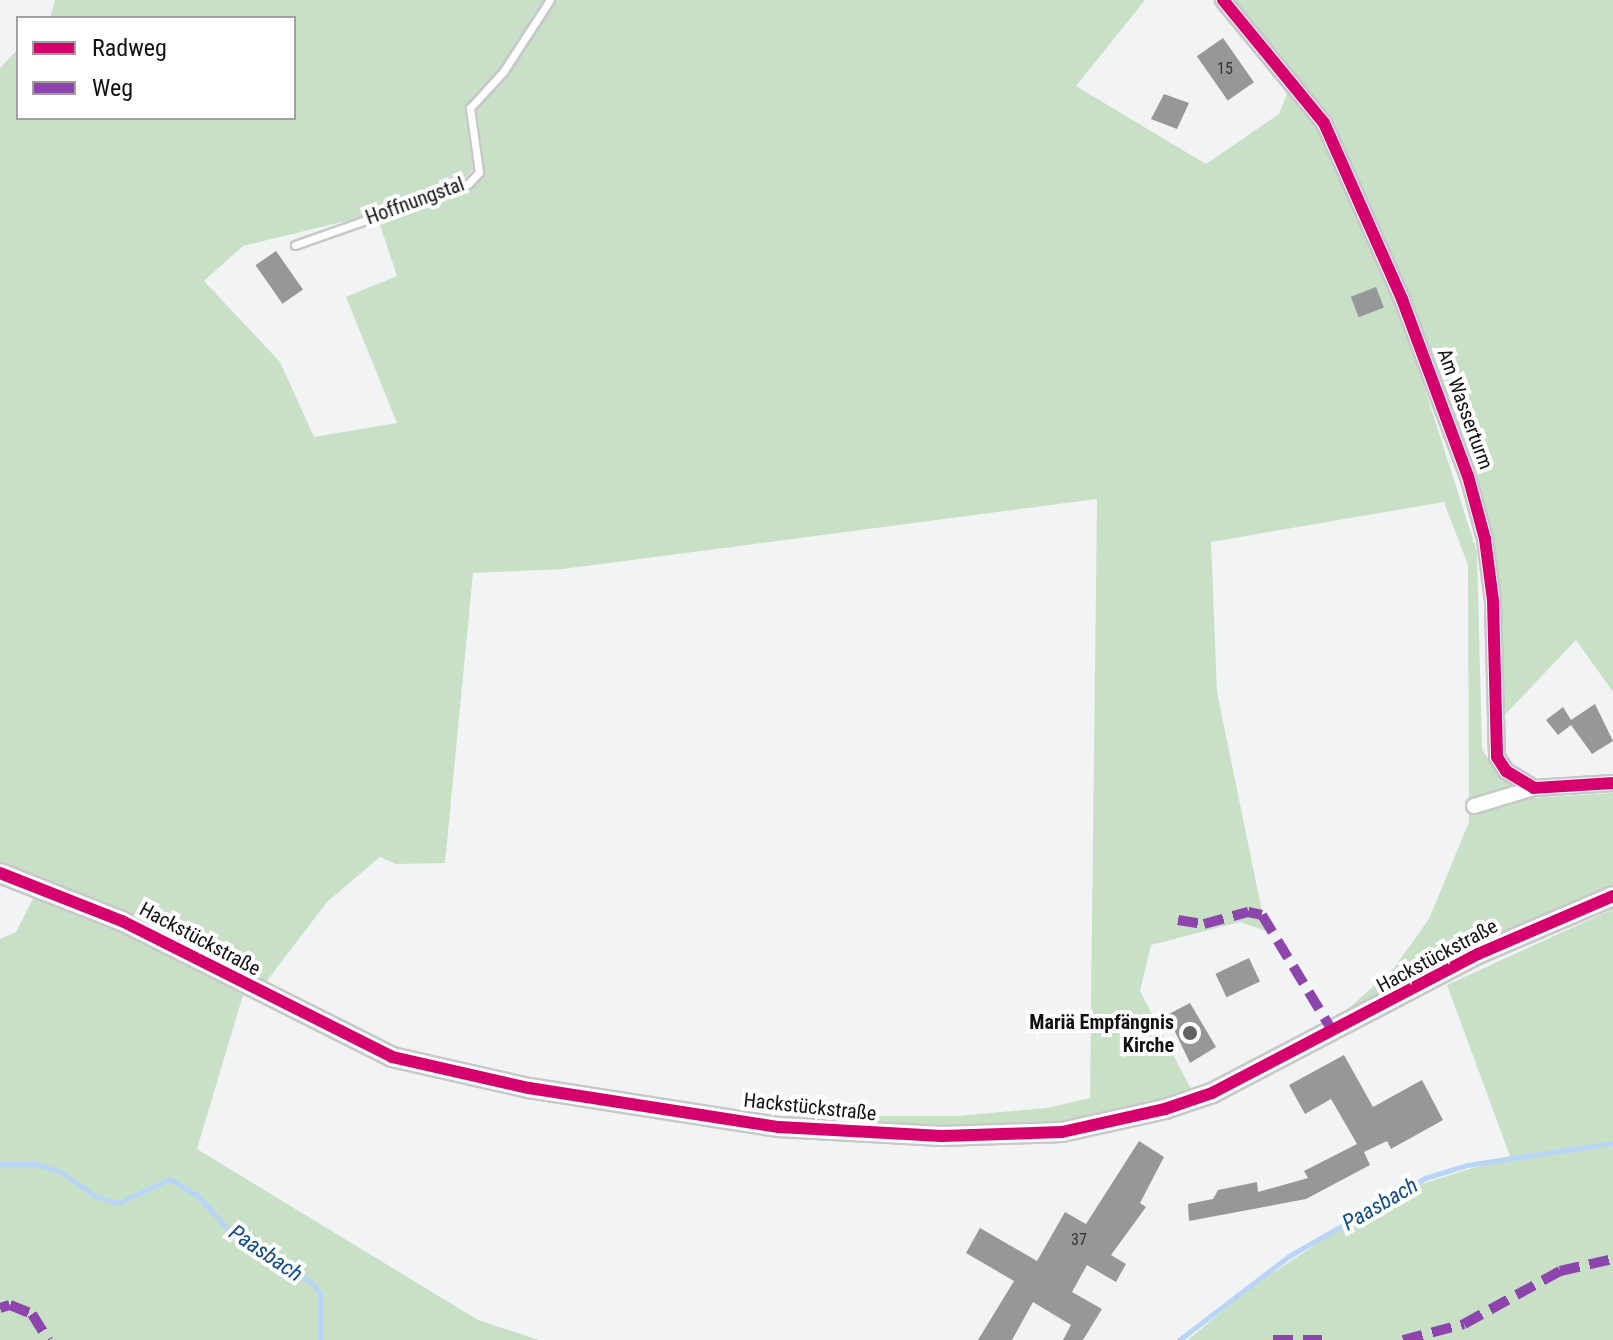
<!DOCTYPE html>
<meta charset="utf-8">
<style>
body{margin:0}
#map{position:relative;width:1613px;height:1340px;overflow:hidden;background:#f1f3f5;font-family:"Roboto Condensed",sans-serif}
div>[style]{position:absolute}
[style*='--x']{left:calc(var(--x)*1px);top:calc(var(--y)*1px);width:calc(var(--w)*1px);rotate:calc(var(--a)*1deg)}
.green>*{inset:0;background:#c8e1c6}
.stream>*{height:5px;margin:-2.5px;padding:0 2.5px;transform-origin:2.5px;border-radius:2.5px;background:#bad4f6}
.building>*{inset:0;background:#959798;transform-origin:0 0}
.roads{filter:drop-shadow(2px 0 #c7c8ca) drop-shadow(-2px 0 #c7c8ca) drop-shadow(0 2px #c7c8ca) drop-shadow(0 -2px #c7c8ca)}
.service>*{height:7px;margin:-3.5px;padding:0 3.5px;transform-origin:3.5px;border-radius:3.5px;background:#fdfdfe}
.minor>*{height:14px;margin:-7px;padding:0 7px;transform-origin:7px;border-radius:7px;background:#fdfdfe}
.tertiary>*{height:18px;margin:-9px;padding:0 9px;transform-origin:9px;border-radius:9px;background:#fdfdfe}
.quiet>*{height:10px;margin-top:-5px;transform-origin:0;background:repeating-linear-gradient(90deg,#8e44ad 0 20px,transparent 0 30px)}
.cycleway>*{height:12px;margin:-6px;padding:0 6px;transform-origin:6px;border-radius:6px;background:#d6006c}
.dots>*{width:22px;height:22px;translate:-50% -50%;box-sizing:border-box;border:4px solid #fff;border-radius:50%}
span{translate:-50% -50%;white-space:nowrap;text-align:center;line-height:1.15;-webkit-text-stroke:8px #fff;paint-order:stroke}
.number-label{font-size:16px;color:#323335}
.number-label span{-webkit-text-stroke-width:0}
.street-label{font-size:20px;color:#111214}
.poi-label{font-size:20px;color:#111214;font-weight:700}
.right{translate:-100% -50%;text-align:right}
.water-label{font-size:22px;color:#124d91;font-style:italic}
.legend{position:absolute;left:16px;top:16px;width:280px;height:104px;box-sizing:border-box;background:#fff;border:2px solid #a0a0a1;margin:0;padding:10px 14px;list-style:none;font-size:24px;color:#111214}
.legend li{display:flex;align-items:center;gap:16px;height:40px}
.legend b{width:40px;border:2px solid #a0a0a1}
</style>
<div id="map">
<div class="green">
<i style="clip-path:polygon(55px 0,546px 0,501px 69px,467px 107px,474px 168px,466px 177px,363px 217px,243px 246px,204px 281px,280px 362px,314px 437px,397px 423px,346px 297px,397px 276px,378px 219px,468px 189px,485px 176px,472px 109px,503px 78px,556px 0,1145px 0,1076px 86px,1206px 164px,1279px 114px,1290px 86px,1312px 116px,1401px 314px,1477px 552px,1482px 749px,1499px 776px,1532px 798px,1613px 793px,1613px 887px,1462px 953px,1330px 1025px,1394px 968px,1429px 919px,1469px 822px,1468px 565px,1444px 502px,1211px 542px,1217px 692px,1266px 931px,1240px 922px,1151px 945px,1140px 991px,1192px 1091px,1163px 1104px,1059px 1126px,920px 1127px,779px 1116px,957px 1116px,1047px 1108px,1090px 1098px,1097px 499px,563px 569px,473px 573px,445px 863px,396px 864px,380px 857px,327px 902px,263px 986px,158px 928px,0 866px,0 68px,18px 49px,18px 118px,294px 118px,294px 18px,50px 18px)"></i>
<i style="clip-path:polygon(1233px 0,1613px 0,1613px 692px,1576px 640px,1499px 721px,1494px 549px,1426px 341px,1337px 133px,1312px 94px)"></i>
<i style="clip-path:polygon(35px 895px,139px 939px,243px 995px,197px 1149px,478px 1320px,539px 1340px,0 1340px,0 939px,16px 932px)"></i>
<i style="clip-path:polygon(1613px 909px,1613px 1340px,1188px 1340px,1251px 1287px,1361px 1215px,1416px 1186px,1510px 1156px,1447px 985px)"></i>
</div>
<div class="stream">
<i style="--x:0;--y:1164;--w:36;--a:0"></i>
<i style="--x:36;--y:1164;--w:28;--a:18"></i>
<i style="--x:63;--y:1173;--w:39;--a:36"></i>
<i style="--x:95;--y:1196;--w:24;--a:17"></i>
<i style="--x:118;--y:1203;--w:57;--a:-24.8"></i>
<i style="--x:170;--y:1179;--w:33;--a:31"></i>
<i style="--x:198;--y:1196;--w:52;--a:48.1"></i>
<i style="--x:233;--y:1235;--w:92;--a:31.3"></i>
<i style="--x:312;--y:1283;--w:13;--a:51"></i>
<i style="--x:320;--y:1293;--w:47;--a:90"></i>
<i style="--x:1179;--y:1340;--w:138;--a:-37.4"></i>
<i style="--x:1289;--y:1256;--w:157;--a:-29.8"></i>
<i style="--x:1425;--y:1178;--w:44;--a:-17.2"></i>
<i style="--x:1467;--y:1165;--w:148;--a:-8.6"></i>
</div>
<div class="building">
<i style="left:1223px;top:38px;width:54px;height:32px;rotate:55deg"></i>
<i style="clip-path:polygon(1164px 94px,1189px 103px,1177px 129px,1151px 119px)"></i>
<i style="left:276px;top:251px;width:47px;height:25px;rotate:55deg"></i>
<i style="left:1376px;top:287px;width:22px;height:27px;rotate:69deg"></i>
<i style="clip-path:polygon(1595px 704px,1613px 741px,1592px 754px,1571px 725px,1558px 735px,1546px 720px,1563px 707px,1571px 720px)"></i>
<i style="left:1249px;top:958px;width:26px;height:37px;rotate:65deg"></i>
<i style="clip-path:polygon(1190px 1003px,1216px 1047px,1190px 1063px,1167px 1015px)"></i>
<i style="clip-path:polygon(1344px 1055px,1373px 1107px,1422px 1080px,1443px 1120px,1391px 1149px,1387px 1141px,1364px 1152px,1370px 1165px,1306px 1199px,1189px 1221px,1188px 1204px,1213px 1199px,1218px 1190px,1257px 1182px,1258px 1192px,1308px 1178px,1304px 1171px,1357px 1144px,1331px 1099px,1305px 1114px,1289px 1085px)"></i>
<i style="clip-path:polygon(1139px 1141px,1164px 1157px,1140px 1203px,1146px 1207px,1111px 1255px,1126px 1264px,1116px 1282px,1087px 1265px,1072px 1292px,1102px 1309px,1083px 1340px,1063px 1340px,1071px 1325px,1033px 1302px,1012px 1340px,978px 1340px,1014px 1281px,966px 1253px,980px 1228px,1037px 1261px,1065px 1212px,1086px 1224px)"></i>
</div>
<div class="roads">
<div class="service">
<i style="--x:295;--y:245;--w:183;--a:-19.4"></i>
<i style="--x:468;--y:184;--w:16;--a:-47"></i>
<i style="--x:479;--y:172;--w:65;--a:-98"></i>
<i style="--x:470;--y:108;--w:49;--a:-47.5"></i>
<i style="--x:503;--y:72;--w:86;--a:-56.9"></i>
</div>
<div class="minor">
<i style="--x:1223;--y:0;--w:159;--a:50.6"></i>
<i style="--x:1324;--y:123;--w:193;--a:66.1"></i>
<i style="--x:1402;--y:299;--w:189;--a:69.6"></i>
<i style="--x:1468;--y:476;--w:65;--a:74.9"></i>
<i style="--x:1485;--y:539;--w:63;--a:82.6"></i>
<i style="--x:1493;--y:601;--w:156;--a:88.5"></i>
<i style="--x:1497;--y:757;--w:17;--a:57"></i>
<i style="--x:1506;--y:771;--w:33;--a:31"></i>
<i style="--x:1534;--y:788;--w:79;--a:-3.6"></i>
<i style="--x:1474;--y:806;--w:63;--a:-16.7"></i>
</div>
<div class="tertiary">
<i style="--x:0;--y:873;--w:131;--a:21.5"></i>
<i style="--x:122;--y:921;--w:302;--a:26.7"></i>
<i style="--x:392;--y:1057;--w:140;--a:12.8"></i>
<i style="--x:529;--y:1088;--w:253;--a:8.9"></i>
<i style="--x:779;--y:1127;--w:163;--a:3.2"></i>
<i style="--x:942;--y:1136;--w:120;--a:-1.9"></i>
<i style="--x:1062;--y:1132;--w:106;--a:-12.6"></i>
<i style="--x:1165;--y:1109;--w:50;--a:-18.8"></i>
<i style="--x:1212;--y:1093;--w:300;--a:-27.6"></i>
<i style="--x:1478;--y:954;--w:147;--a:-23.2"></i>
</div>
</div>
<div class="quiet">
<i style="--x:1178;--y:920;--w:26;--a:9"></i>
<i style="--x:1204;--y:924;--w:46;--a:-15.3"></i>
<i style="--x:1248;--y:912;--w:14;--a:12"></i>
<i style="--x:1262;--y:915;--w:137;--a:58.7"></i>
<i style="--x:0;--y:1308;--w:10;--a:-17"></i>
<i style="--x:10;--y:1305;--w:24;--a:22"></i>
<i style="--x:32;--y:1314;--w:31;--a:58"></i>
<i style="--x:1273;--y:1340;--w:49;--a:0"></i>
<i style="--x:1403;--y:1340;--w:63;--a:-14.7"></i>
<i style="--x:1464;--y:1324;--w:110;--a:-28.9"></i>
<i style="--x:1560;--y:1271;--w:54;--a:-12.8"></i>
</div>
<div class="cycleway">
<i style="--x:1223;--y:0;--w:159;--a:50.6"></i>
<i style="--x:1324;--y:123;--w:193;--a:66.1"></i>
<i style="--x:1402;--y:299;--w:189;--a:69.6"></i>
<i style="--x:1468;--y:476;--w:65;--a:74.9"></i>
<i style="--x:1485;--y:539;--w:63;--a:82.6"></i>
<i style="--x:1493;--y:601;--w:156;--a:88.5"></i>
<i style="--x:1497;--y:757;--w:17;--a:57"></i>
<i style="--x:1506;--y:771;--w:33;--a:31"></i>
<i style="--x:1534;--y:788;--w:79;--a:-3.6"></i>
<i style="--x:0;--y:873;--w:131;--a:21.5"></i>
<i style="--x:122;--y:921;--w:302;--a:26.7"></i>
<i style="--x:392;--y:1057;--w:140;--a:12.8"></i>
<i style="--x:529;--y:1088;--w:253;--a:8.9"></i>
<i style="--x:779;--y:1127;--w:163;--a:3.2"></i>
<i style="--x:942;--y:1136;--w:120;--a:-1.9"></i>
<i style="--x:1062;--y:1132;--w:106;--a:-12.6"></i>
<i style="--x:1165;--y:1109;--w:50;--a:-18.8"></i>
<i style="--x:1212;--y:1093;--w:300;--a:-27.6"></i>
<i style="--x:1478;--y:954;--w:147;--a:-23.2"></i>
</div>
<div class="dots">
<i style="left:1190px;top:1033px;background:#5f6163"></i>
</div>
<div class="number-label">
<span style="left:1225px;top:69px">15</span>
<span style="left:1079px;top:1240px">37</span>
</div>
<div class="street-label">
<span style="left:415px;top:201px;rotate:-20deg">Hoffnungstal</span>
<span style="left:1465px;top:409px;rotate:70deg">Am Wasserturm</span>
<span style="left:200px;top:939px;rotate:28deg">Hackstückstraße</span>
<span style="left:1437px;top:956px;rotate:-28deg">Hackstückstraße</span>
<span style="left:810px;top:1107px;rotate:6deg">Hackstückstraße</span>
</div>
<div class="poi-label">
<span class="right" style="left:1174px;top:1034px">Mariä Empfängnis<br>Kirche</span>
</div>
<div class="water-label">
<span style="left:1380px;top:1204px;rotate:-30deg">Paasbach</span>
<span style="left:266px;top:1253px;rotate:34deg">Paasbach</span>
</div>
<ul class="legend">
<li><b style="height:10px;background:#d6006c"></b>Radweg</li>
<li><b style="height:10px;background:#8e44ad"></b>Weg</li>
</ul>
</div>
